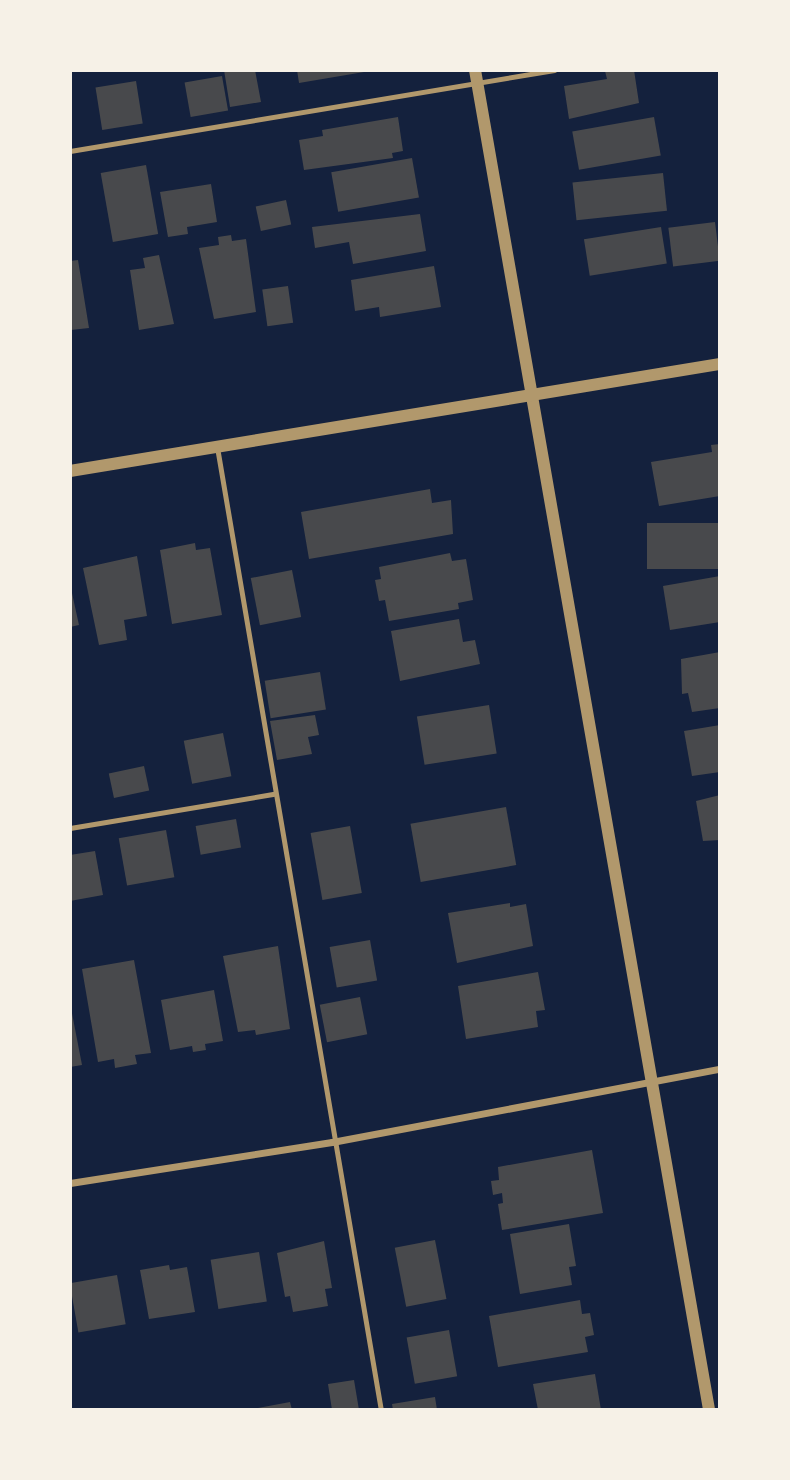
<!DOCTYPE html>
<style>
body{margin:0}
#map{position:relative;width:790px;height:1480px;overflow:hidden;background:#14213d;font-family:"Space Grotesk",sans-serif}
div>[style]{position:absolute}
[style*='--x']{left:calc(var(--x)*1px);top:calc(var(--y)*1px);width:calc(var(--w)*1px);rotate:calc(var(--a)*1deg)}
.building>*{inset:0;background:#48494c;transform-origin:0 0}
.service>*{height:5px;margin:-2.5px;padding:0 2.5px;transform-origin:2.5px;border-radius:2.5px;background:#b1986c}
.minor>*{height:7px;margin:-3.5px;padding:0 3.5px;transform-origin:3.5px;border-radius:3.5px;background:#b1986c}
.tertiary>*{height:12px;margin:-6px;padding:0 6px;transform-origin:6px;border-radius:6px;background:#b1986c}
span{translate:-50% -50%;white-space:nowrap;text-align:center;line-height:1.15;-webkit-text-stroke:7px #f6f1e7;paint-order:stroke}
.frame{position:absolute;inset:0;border:72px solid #f6f1e7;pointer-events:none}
</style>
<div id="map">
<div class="building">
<i style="clip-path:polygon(224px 70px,255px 70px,261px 102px,230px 107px)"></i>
<i style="clip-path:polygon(297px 70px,370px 70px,370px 71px,299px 83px)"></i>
<i style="clip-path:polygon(634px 70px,639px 103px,569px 119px,564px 86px,607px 79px,605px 71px)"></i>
<i style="left:222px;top:76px;width:35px;height:38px;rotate:80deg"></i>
<i style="left:136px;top:81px;width:43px;height:41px;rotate:81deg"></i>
<i style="clip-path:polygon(398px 117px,403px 151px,392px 153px,393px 158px,304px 170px,299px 140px,323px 136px,322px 130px)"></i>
<i style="left:654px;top:117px;width:39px;height:83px;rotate:80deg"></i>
<i style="left:412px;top:158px;width:40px;height:82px;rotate:80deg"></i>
<i style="left:146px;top:165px;width:70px;height:46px;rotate:80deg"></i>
<i style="left:663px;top:173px;width:38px;height:91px;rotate:84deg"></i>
<i style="clip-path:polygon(211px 184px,217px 222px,187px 227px,188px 234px,168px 237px,160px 192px)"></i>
<i style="left:286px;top:200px;width:25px;height:31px;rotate:78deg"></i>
<i style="clip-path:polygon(420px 214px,426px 251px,353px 264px,349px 242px,315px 248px,312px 227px)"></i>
<i style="left:715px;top:222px;width:39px;height:47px;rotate:83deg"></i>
<i style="left:661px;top:227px;width:37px;height:78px;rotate:81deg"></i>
<i style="clip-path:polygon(231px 235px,232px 241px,246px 239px,256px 312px,214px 319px,199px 248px,219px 245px,218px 237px)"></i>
<i style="clip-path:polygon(159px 255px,174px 324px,139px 330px,130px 270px,145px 268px,143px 258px)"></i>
<i style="clip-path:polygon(78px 260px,89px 328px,71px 330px,70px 343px,70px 261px)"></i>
<i style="clip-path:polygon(434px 266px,441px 307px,380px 317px,379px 307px,355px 311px,351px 280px)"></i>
<i style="left:288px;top:286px;width:37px;height:26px;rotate:82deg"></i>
<i style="clip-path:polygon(720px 444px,720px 496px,659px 506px,651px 462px,712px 452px,711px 445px)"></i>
<i style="clip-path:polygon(430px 489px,432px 503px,451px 500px,453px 534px,309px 559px,301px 512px)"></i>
<i style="left:720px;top:523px;width:46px;height:73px;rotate:90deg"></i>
<i style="clip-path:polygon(195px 543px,196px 550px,210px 548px,222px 615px,172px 624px,160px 550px)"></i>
<i style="clip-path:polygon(450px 553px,452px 561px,466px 559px,473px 600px,458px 603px,459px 609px,389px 621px,385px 600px,379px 601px,375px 580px,381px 579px,379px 567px)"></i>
<i style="clip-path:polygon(137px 556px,147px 616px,124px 620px,127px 640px,99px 645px,83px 568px)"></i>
<i style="left:292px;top:570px;width:48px;height:42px;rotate:79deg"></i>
<i style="clip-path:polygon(720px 576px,720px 622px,670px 630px,663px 586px)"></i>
<i style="clip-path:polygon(70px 584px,79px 625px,70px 627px)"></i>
<i style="clip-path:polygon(459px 619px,463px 642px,475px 640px,480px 664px,400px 681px,391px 631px)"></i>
<i style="clip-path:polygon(720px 652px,720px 708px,692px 712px,688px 693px,682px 694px,681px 659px)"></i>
<i style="left:320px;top:672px;width:38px;height:56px;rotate:81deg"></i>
<i style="left:489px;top:705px;width:49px;height:73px;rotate:81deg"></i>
<i style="clip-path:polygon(315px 715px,319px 735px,308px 737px,312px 754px,277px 760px,270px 721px)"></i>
<i style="clip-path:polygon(720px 725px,720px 772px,692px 776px,684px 731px)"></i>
<i style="left:223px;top:733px;width:44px;height:40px;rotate:79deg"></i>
<i style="left:144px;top:766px;width:25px;height:36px;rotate:78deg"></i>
<i style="clip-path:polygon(720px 795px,720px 840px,703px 841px,696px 801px)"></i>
<i style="left:506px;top:807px;width:59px;height:97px;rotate:80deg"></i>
<i style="left:236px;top:819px;width:29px;height:41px;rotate:80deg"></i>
<i style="left:350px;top:826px;width:68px;height:40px;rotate:80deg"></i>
<i style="left:166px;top:830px;width:48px;height:48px;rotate:80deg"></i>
<i style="clip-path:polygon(95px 851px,103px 895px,70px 901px,70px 855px)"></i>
<i style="clip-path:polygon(510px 903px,510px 907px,526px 904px,533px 946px,457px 963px,448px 913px)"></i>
<i style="left:370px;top:940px;width:41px;height:41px;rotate:80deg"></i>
<i style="clip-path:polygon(278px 946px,290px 1029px,256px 1035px,255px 1030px,238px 1032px,223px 956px)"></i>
<i style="clip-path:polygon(134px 960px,151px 1053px,135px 1055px,137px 1064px,115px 1068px,114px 1059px,98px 1062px,82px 969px)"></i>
<i style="clip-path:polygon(538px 972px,545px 1010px,536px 1011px,538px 1027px,466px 1039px,458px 986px)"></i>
<i style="clip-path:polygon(214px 990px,223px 1041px,205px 1044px,206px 1050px,193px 1052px,192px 1046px,170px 1050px,161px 1000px)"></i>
<i style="left:360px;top:997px;width:38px;height:41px;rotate:79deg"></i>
<i style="clip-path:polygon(70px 1003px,82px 1065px,70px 1067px)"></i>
<i style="clip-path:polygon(592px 1150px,603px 1213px,502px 1230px,498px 1204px,503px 1203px,502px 1193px,493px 1195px,491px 1181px,499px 1180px,498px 1167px)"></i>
<i style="clip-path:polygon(569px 1224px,576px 1266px,569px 1267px,572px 1285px,520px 1294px,510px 1234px)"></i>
<i style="left:435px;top:1240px;width:60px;height:41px;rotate:79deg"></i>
<i style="clip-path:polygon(324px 1241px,332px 1288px,325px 1289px,328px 1306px,293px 1312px,290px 1296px,285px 1297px,277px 1253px)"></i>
<i style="left:259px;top:1252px;width:50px;height:49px;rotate:81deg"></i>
<i style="clip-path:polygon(169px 1265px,170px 1270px,187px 1267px,195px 1312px,149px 1319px,140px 1270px)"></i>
<i style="left:117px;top:1275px;width:50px;height:48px;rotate:80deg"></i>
<i style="clip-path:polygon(580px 1300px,582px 1314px,590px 1313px,594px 1335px,585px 1337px,588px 1352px,498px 1367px,489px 1316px)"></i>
<i style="left:449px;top:1330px;width:47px;height:43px;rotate:80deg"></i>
<i style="clip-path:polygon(595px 1374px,601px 1410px,538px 1410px,533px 1384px)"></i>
<i style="clip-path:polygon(354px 1380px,359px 1410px,332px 1410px,328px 1384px)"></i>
<i style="clip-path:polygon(435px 1397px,437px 1410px,393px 1410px,392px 1404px)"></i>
<i style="clip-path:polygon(290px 1402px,292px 1410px,253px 1410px,253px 1409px)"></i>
</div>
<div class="service">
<i style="--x:70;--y:151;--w:491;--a:-9.5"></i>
<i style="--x:217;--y:447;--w:977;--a:80.34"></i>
<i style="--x:70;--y:828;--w:207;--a:-9.5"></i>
</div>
<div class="minor">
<i style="--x:70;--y:1183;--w:265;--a:-8.9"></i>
<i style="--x:332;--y:1142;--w:395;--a:-10.7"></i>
</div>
<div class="tertiary">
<i style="--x:475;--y:70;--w:1360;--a:80.09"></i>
<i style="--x:70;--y:471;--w:659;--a:-9.35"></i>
</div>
<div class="frame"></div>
</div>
